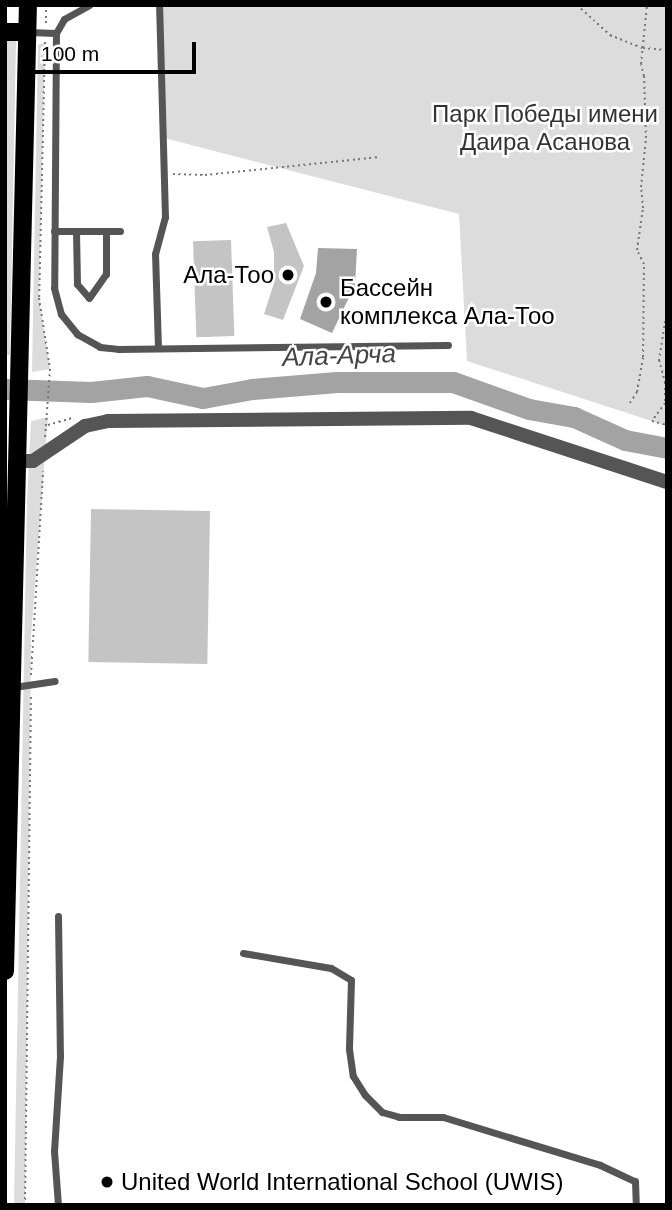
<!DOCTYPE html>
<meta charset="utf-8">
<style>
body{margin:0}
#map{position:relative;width:672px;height:1210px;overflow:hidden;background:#fff;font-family:Arial,sans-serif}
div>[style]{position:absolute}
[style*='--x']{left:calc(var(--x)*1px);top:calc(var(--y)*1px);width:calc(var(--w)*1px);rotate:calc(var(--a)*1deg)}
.green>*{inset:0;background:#dcdcdc}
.water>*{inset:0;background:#a3a3a3}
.river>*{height:21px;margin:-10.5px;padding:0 10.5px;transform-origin:10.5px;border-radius:10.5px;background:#a3a3a3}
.building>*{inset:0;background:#c4c4c4;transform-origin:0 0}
.path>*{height:2px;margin-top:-1px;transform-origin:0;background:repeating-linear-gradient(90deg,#777 0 2px,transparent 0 5.5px)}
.service>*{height:7px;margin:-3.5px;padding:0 3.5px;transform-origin:3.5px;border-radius:3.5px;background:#555}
.minor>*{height:14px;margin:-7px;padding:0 7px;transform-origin:7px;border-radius:7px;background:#555}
.primary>*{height:18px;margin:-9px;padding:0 9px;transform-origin:9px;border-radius:9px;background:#000}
.dots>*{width:19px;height:19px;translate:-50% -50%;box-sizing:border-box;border:4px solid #fff;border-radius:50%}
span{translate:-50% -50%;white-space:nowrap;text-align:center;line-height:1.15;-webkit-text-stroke:5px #fff;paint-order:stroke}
.park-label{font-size:24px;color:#333}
.poi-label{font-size:24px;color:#000}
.right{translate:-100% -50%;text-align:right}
.left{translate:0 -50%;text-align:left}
.water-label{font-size:26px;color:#444;font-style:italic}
.frame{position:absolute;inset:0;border:7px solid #000;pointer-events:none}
.scale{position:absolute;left:28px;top:42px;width:168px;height:32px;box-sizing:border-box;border:4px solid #000;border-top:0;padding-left:9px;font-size:21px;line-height:24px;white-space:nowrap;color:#000;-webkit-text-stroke:5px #fff;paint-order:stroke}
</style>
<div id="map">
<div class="green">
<i style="clip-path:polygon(162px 5px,667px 5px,667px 426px,467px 361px,459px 214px,160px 137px)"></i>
<i style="clip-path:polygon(6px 41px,16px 41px,10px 355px,5px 355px)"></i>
<i style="clip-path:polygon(45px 42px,39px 298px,50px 369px,32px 372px,38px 45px)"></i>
<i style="clip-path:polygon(48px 417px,31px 637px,25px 1205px,14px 1205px,27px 500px,31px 421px)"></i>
</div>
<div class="water">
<i style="clip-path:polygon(318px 248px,357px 249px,355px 285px,332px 333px,300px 319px,316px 273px)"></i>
</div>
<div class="river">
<i style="--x:5;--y:389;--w:86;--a:2"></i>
<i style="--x:91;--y:392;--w:56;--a:-6.1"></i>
<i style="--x:147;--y:386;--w:57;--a:12.1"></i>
<i style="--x:203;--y:398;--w:50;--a:-10.4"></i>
<i style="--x:252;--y:389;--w:85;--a:-4.7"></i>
<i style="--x:337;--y:382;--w:116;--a:0"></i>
<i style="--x:453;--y:382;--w:81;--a:19.6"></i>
<i style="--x:529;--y:409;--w:46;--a:10.1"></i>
<i style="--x:574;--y:417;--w:56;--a:24.3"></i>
<i style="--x:625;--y:440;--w:43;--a:10.8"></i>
</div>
<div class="building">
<i style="clip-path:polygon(286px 223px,304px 266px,283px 320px,264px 314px,274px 283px,274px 252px,267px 227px)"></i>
<i style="left:231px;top:240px;width:96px;height:38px;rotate:88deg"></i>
<i style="left:91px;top:509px;width:119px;height:153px;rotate:1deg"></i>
</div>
<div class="path">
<i style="--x:577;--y:5;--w:45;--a:42.3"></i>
<i style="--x:610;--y:35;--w:35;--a:22"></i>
<i style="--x:643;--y:48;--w:24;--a:5"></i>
<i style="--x:46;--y:23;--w:18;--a:-90"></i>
<i style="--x:45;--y:42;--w:256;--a:91.3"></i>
<i style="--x:39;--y:298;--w:72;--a:81.2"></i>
<i style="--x:50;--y:369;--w:69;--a:94.1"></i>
<i style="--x:173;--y:174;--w:32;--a:2"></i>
<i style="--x:205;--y:175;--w:176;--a:-5.9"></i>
<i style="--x:667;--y:310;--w:51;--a:99.1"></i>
<i style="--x:659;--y:360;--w:23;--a:75"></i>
<i style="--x:665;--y:382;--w:21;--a:90"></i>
<i style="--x:665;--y:403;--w:22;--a:126"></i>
<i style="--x:652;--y:421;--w:16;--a:15"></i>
<i style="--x:630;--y:403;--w:13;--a:-58"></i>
<i style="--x:637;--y:392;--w:36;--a:-80"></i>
<i style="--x:643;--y:357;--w:93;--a:-89.4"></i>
<i style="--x:644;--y:264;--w:16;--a:-117"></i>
<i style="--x:637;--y:250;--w:42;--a:-81.9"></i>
<i style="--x:643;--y:208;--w:21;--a:-95"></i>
<i style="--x:641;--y:187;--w:49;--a:-84.2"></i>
<i style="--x:646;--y:138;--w:62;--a:-91.8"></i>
<i style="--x:644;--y:76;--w:12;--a:-104"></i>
<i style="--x:641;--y:64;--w:59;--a:-84.2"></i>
<i style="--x:48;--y:425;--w:26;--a:-16"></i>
<i style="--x:31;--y:675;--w:204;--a:-86.6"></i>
<i style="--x:25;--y:1205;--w:510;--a:-89.33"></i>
</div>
<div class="service">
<i style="--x:28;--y:32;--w:28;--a:2"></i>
<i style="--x:56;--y:33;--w:16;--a:-60"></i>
<i style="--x:64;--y:19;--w:29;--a:-29"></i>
<i style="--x:56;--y:33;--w:255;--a:90.4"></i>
<i style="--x:54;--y:288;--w:27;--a:75"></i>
<i style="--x:61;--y:314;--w:26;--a:51"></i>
<i style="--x:77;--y:334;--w:26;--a:29"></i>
<i style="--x:100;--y:347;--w:18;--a:6"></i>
<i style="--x:118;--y:349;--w:330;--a:-0.7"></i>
<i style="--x:54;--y:231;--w:66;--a:0"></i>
<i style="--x:76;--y:231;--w:53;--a:88.9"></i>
<i style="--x:77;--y:284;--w:18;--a:49"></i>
<i style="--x:89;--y:298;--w:29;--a:-55"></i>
<i style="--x:106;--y:274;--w:43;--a:-90"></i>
<i style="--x:158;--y:348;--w:94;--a:-91.8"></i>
<i style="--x:155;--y:254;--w:38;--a:-75"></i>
<i style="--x:165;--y:217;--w:212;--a:-91.6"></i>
<i style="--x:14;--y:687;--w:41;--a:-8.3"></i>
<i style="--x:58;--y:916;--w:140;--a:89.2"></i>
<i style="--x:60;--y:1056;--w:95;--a:93.6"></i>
<i style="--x:54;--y:1151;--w:54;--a:85.8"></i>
<i style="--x:243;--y:953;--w:89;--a:9.7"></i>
<i style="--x:331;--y:968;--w:23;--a:31"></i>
<i style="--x:351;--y:980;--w:69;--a:91.7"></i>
<i style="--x:349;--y:1049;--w:27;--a:82"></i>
<i style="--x:353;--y:1076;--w:22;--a:58"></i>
<i style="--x:365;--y:1095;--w:24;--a:45"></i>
<i style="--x:382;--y:1112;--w:18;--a:16"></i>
<i style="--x:399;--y:1117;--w:44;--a:0"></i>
<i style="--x:443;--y:1117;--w:164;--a:17"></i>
<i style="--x:600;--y:1165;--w:38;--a:25"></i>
<i style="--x:635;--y:1181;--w:24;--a:88"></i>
</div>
<div class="minor">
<i style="--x:18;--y:461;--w:15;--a:0"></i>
<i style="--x:33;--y:461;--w:63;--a:-33.9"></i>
<i style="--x:85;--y:426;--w:24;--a:-12"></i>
<i style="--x:108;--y:421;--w:363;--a:-0.5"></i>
<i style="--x:471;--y:418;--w:206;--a:18.1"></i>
</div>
<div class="primary">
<i style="--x:5;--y:32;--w:22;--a:0"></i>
<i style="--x:5;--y:971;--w:966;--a:-88.64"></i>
</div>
<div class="dots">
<i style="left:288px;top:275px;background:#000"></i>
<i style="left:326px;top:302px;background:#000"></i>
<i style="left:107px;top:1182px;background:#000"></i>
</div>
<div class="park-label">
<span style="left:545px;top:128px">Парк Победы имени<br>Даира Асанова</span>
</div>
<div class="poi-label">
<span class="right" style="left:274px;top:275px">Ала-Тоо</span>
<span class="left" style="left:340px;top:302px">Бассейн<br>комплекса Ала-Тоо</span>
<span class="left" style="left:121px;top:1182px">United World International School (UWIS)</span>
</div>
<div class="water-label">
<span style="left:339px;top:356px;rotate:-2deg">Ала-Арча</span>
</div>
<div class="frame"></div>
<div class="scale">100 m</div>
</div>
